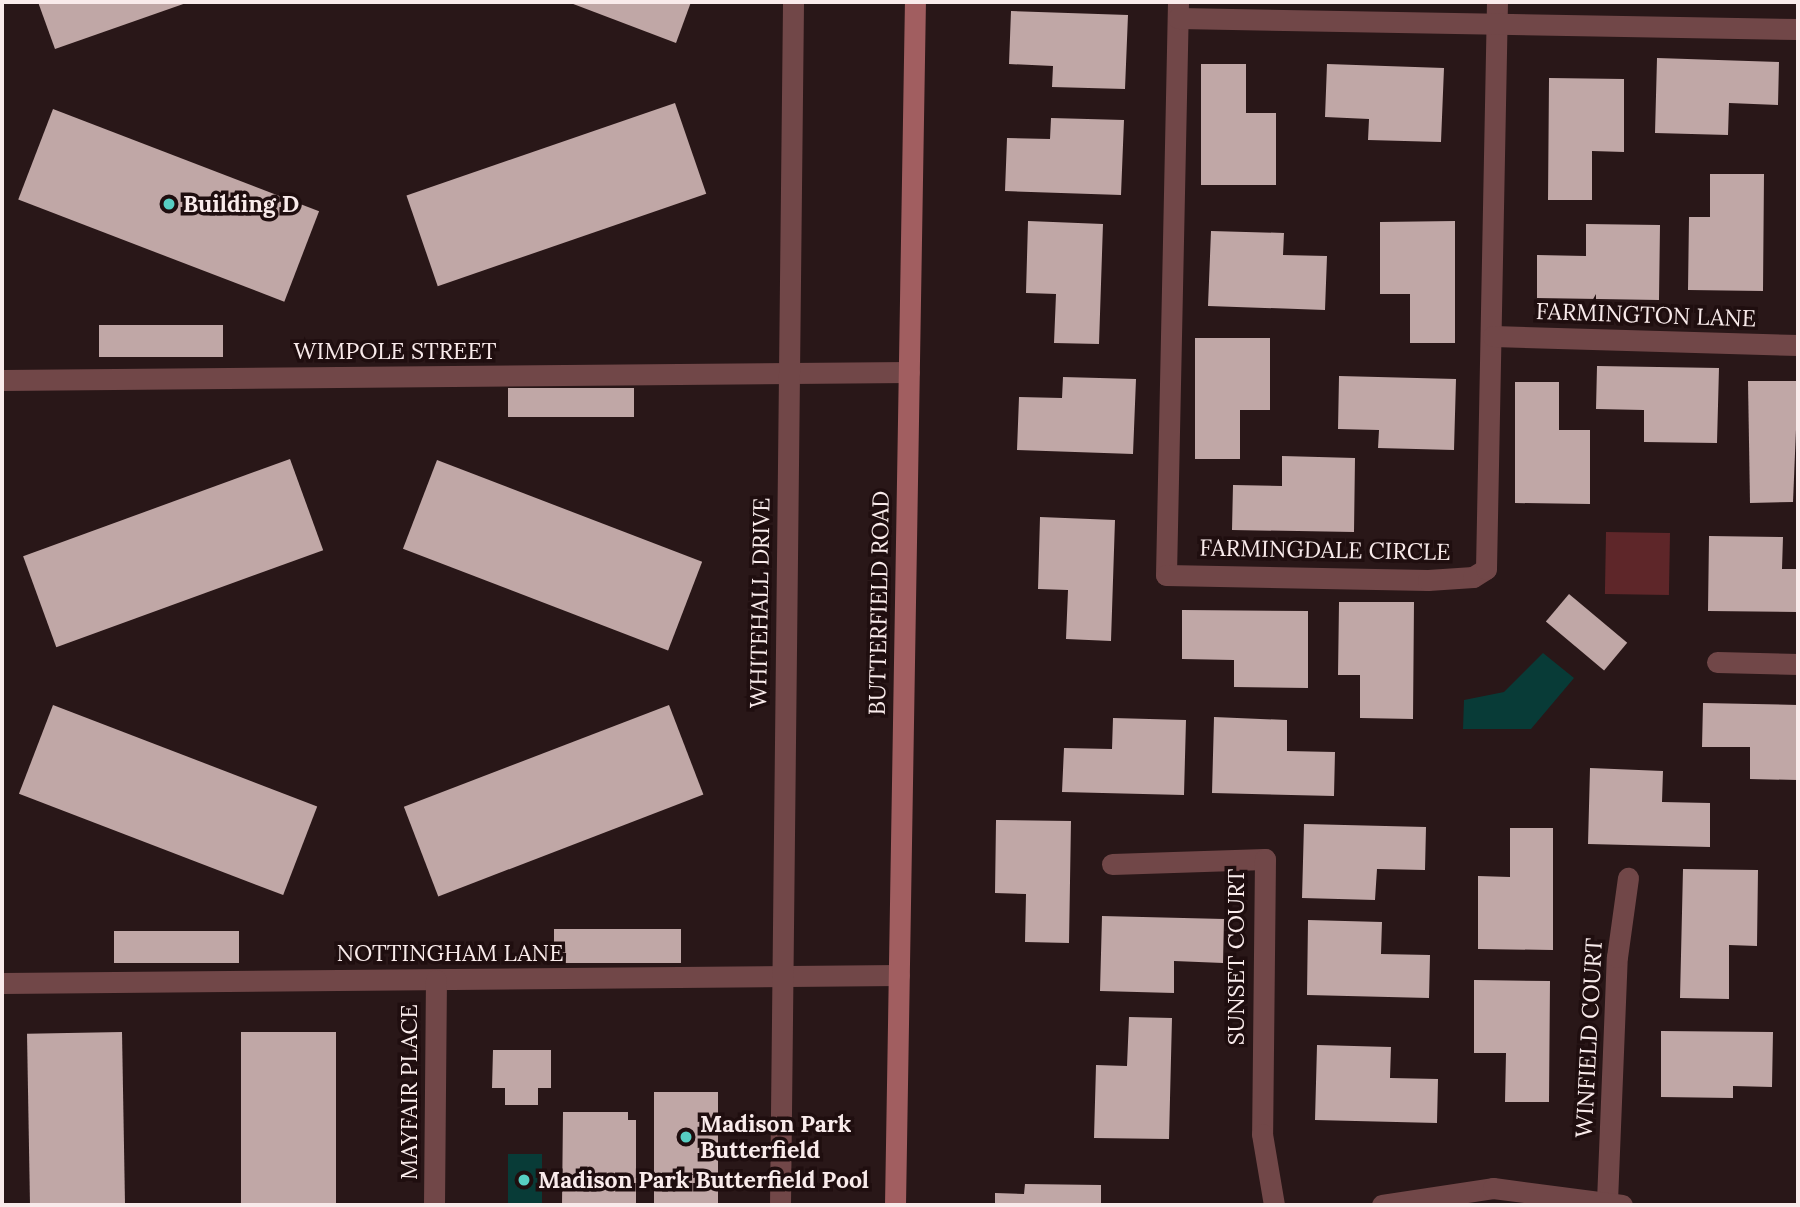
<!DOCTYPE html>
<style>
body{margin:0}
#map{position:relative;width:1800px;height:1207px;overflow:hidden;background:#291718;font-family:Lora,serif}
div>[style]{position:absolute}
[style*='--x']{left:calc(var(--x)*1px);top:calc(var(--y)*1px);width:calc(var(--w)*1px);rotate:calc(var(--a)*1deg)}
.green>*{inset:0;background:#5e2629;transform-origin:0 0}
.water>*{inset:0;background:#083b37;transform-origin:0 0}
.building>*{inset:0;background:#c0a7a6;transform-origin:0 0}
.street>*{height:21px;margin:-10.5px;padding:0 10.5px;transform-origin:10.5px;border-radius:10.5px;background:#714748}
.secondary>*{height:21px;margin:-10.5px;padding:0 10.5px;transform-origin:10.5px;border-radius:10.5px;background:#a15e60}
.dots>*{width:19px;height:19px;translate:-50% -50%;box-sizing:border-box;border:4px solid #1f0e0f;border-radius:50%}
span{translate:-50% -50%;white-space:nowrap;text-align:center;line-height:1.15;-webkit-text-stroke:7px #1f0e0f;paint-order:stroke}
.poi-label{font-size:23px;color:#f9ebeb;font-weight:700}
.left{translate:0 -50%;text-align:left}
.street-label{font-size:23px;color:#f9ebeb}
.frame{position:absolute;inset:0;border:4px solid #f9ebeb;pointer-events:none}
</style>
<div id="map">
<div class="green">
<i style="left:1606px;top:532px;width:64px;height:62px;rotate:1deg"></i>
</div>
<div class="water">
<i style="clip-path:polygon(1543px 653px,1574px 678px,1531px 729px,1463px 729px,1464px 700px,1504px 692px)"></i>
<i style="left:508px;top:1154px;width:34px;height:51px"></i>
</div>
<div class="building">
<i style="clip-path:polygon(38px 2px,189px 2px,55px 49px)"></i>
<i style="clip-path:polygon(568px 2px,691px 2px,676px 43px)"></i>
<i style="clip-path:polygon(1011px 11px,1128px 15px,1125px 89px,1052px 87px,1053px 66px,1009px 64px)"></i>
<i style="clip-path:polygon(1657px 58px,1779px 62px,1778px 105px,1729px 103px,1728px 135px,1655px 133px)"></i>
<i style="clip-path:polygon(1201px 64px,1246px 64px,1246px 113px,1276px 113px,1276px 185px,1201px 185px)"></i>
<i style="clip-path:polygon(1327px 64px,1444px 68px,1441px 142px,1368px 140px,1369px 119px,1325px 117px)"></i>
<i style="clip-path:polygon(1549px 78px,1624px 79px,1624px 152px,1592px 151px,1592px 200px,1548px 200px)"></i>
<i style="left:675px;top:103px;width:96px;height:284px;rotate:71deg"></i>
<i style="left:53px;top:109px;width:285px;height:97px;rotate:21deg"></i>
<i style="clip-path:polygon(1051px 118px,1124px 120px,1121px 195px,1005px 191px,1007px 138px,1050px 139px)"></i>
<i style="clip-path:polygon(1710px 174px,1764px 174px,1763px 291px,1688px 290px,1689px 217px,1710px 217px)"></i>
<i style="clip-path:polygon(1028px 221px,1103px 224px,1099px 344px,1054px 343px,1056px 294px,1026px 293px)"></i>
<i style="clip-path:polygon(1455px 221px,1455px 343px,1410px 343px,1410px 294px,1380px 294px,1380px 222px)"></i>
<i style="clip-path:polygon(1586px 224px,1660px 225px,1659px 300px,1537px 298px,1537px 255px,1586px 256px)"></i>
<i style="clip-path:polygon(1211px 231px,1284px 233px,1283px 255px,1327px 256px,1325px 310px,1208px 306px)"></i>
<i style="left:223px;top:325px;width:32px;height:124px;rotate:90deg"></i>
<i style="clip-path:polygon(1195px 338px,1270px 338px,1270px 410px,1240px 410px,1240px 459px,1195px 459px)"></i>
<i style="clip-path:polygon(1597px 366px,1719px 368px,1717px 443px,1644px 442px,1644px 410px,1596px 409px)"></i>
<i style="clip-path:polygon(1339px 376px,1456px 379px,1454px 450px,1378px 448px,1379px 430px,1338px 429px)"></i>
<i style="clip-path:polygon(1063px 377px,1136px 379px,1133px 454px,1017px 450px,1019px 397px,1062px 398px)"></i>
<i style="clip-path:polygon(1748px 381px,1798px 381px,1793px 502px,1750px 503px)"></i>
<i style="clip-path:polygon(1515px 382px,1559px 382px,1559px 430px,1590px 430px,1590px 504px,1515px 503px)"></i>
<i style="left:508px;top:388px;width:126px;height:29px"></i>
<i style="clip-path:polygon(1282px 456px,1355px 458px,1354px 532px,1232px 530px,1233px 485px,1282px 486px)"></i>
<i style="left:290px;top:459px;width:97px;height:284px;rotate:70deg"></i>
<i style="left:437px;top:460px;width:284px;height:95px;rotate:21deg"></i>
<i style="clip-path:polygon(1040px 517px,1115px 520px,1111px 641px,1066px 639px,1068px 590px,1038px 589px)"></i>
<i style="clip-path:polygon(1709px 536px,1783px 537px,1782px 569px,1798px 569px,1798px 612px,1708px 611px)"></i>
<i style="left:1569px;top:594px;width:76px;height:36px;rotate:40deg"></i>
<i style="clip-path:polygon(1339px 602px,1414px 602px,1413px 719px,1360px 718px,1360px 675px,1338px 675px)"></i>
<i style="clip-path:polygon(1182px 610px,1308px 611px,1308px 688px,1234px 687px,1234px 660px,1182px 659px)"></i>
<i style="clip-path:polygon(1703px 703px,1798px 705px,1798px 780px,1750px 779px,1750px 747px,1702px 747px)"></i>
<i style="left:53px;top:705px;width:283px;height:95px;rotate:21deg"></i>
<i style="left:669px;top:705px;width:96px;height:284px;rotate:69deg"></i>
<i style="clip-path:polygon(1214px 717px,1287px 720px,1287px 751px,1335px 752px,1334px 796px,1212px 793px)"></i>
<i style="clip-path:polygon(1113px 718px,1186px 720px,1184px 795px,1062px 792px,1064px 748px,1112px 749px)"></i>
<i style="clip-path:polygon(1590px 768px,1663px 771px,1662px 802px,1710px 803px,1710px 847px,1588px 844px)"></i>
<i style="clip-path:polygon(996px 820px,1071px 821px,1069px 943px,1025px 942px,1026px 894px,995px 893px)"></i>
<i style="clip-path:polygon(1304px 824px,1426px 827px,1425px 870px,1377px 869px,1375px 900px,1302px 898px)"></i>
<i style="clip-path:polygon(1510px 828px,1553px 828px,1553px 950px,1478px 949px,1478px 876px,1510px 877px)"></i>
<i style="clip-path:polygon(1683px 869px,1758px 870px,1757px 946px,1729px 945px,1729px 999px,1680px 998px)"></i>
<i style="clip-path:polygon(1102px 916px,1224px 919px,1223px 963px,1174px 961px,1174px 993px,1100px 991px)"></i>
<i style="clip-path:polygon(1308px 920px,1382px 922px,1381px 954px,1430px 955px,1429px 998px,1307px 995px)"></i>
<i style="left:554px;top:929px;width:127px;height:34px"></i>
<i style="left:114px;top:931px;width:125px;height:32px"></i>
<i style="clip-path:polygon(1474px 980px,1550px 981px,1549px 1102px,1505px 1102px,1506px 1053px,1474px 1053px)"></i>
<i style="clip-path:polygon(1129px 1017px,1172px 1018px,1169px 1139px,1094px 1138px,1096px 1065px,1127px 1066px)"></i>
<i style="clip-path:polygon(1661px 1031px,1773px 1032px,1772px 1087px,1733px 1086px,1733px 1098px,1661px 1097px)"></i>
<i style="left:122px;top:1032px;width:173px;height:95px;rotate:89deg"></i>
<i style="left:241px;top:1032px;width:95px;height:173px"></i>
<i style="clip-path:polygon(1317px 1045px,1391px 1047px,1390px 1078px,1438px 1079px,1437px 1123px,1315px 1120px)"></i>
<i style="clip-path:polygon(493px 1050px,551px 1050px,551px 1088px,538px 1088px,538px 1105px,505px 1105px,505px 1088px,492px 1088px)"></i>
<i style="left:654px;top:1092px;width:64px;height:113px"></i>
<i style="clip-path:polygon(563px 1112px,628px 1112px,628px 1120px,636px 1120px,636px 1205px,562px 1205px)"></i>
<i style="clip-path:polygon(1025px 1184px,1101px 1185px,1101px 1205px,995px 1205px,995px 1193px,1024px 1194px)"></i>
</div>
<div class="street">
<i style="--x:1178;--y:2;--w:573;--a:91.2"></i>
<i style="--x:1166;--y:575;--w:262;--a:1.1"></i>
<i style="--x:1428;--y:580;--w:45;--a:-3.8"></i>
<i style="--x:1473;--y:577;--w:15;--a:-32"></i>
<i style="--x:1486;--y:569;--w:567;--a:-88.89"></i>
<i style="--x:1178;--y:18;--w:620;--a:1.02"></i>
<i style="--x:1493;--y:336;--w:305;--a:1.7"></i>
<i style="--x:2;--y:380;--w:907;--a:-0.51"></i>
<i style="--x:1717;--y:662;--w:81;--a:1.4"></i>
<i style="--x:1112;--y:864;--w:153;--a:-1.9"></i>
<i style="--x:1265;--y:859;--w:275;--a:90.6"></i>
<i style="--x:1262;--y:1134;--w:72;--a:80.4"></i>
<i style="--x:2;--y:983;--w:897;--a:-0.51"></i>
<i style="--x:1607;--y:1201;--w:244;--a:-87.7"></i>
<i style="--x:1617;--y:957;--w:80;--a:-82.1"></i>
<i style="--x:434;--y:1205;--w:225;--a:-89.5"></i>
<i style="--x:780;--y:1205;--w:1203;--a:-89.38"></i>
<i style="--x:1382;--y:1205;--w:112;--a:-8.7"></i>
<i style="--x:1493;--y:1188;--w:130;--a:7.5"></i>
</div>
<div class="secondary">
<i style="--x:895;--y:1205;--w:1203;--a:-89.05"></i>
</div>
<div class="dots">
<i style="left:169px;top:204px;background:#57cec2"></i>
<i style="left:686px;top:1137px;background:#57cec2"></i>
<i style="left:524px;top:1180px;background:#57cec2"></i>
</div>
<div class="poi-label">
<span class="left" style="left:183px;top:204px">Building D</span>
<span class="left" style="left:700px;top:1137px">Madison Park<br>Butterfield</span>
<span class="left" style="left:538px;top:1180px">Madison Park Butterfield Pool</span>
</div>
<div class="street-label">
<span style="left:1646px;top:315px;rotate:2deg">FARMINGTON LANE</span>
<span style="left:395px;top:351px">WIMPOLE STREET</span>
<span style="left:1325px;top:550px;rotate:1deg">FARMINGDALE CIRCLE</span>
<span style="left:760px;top:603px;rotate:-89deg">WHITEHALL DRIVE</span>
<span style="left:879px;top:603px;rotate:-89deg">BUTTERFIELD ROAD</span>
<span style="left:450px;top:953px">NOTTINGHAM LANE</span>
<span style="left:1236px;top:957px;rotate:-90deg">SUNSET COURT</span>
<span style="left:1589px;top:1038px;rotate:-87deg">WINFIELD COURT</span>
<span style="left:409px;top:1092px;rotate:-90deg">MAYFAIR PLACE</span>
</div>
<div class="frame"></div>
</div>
